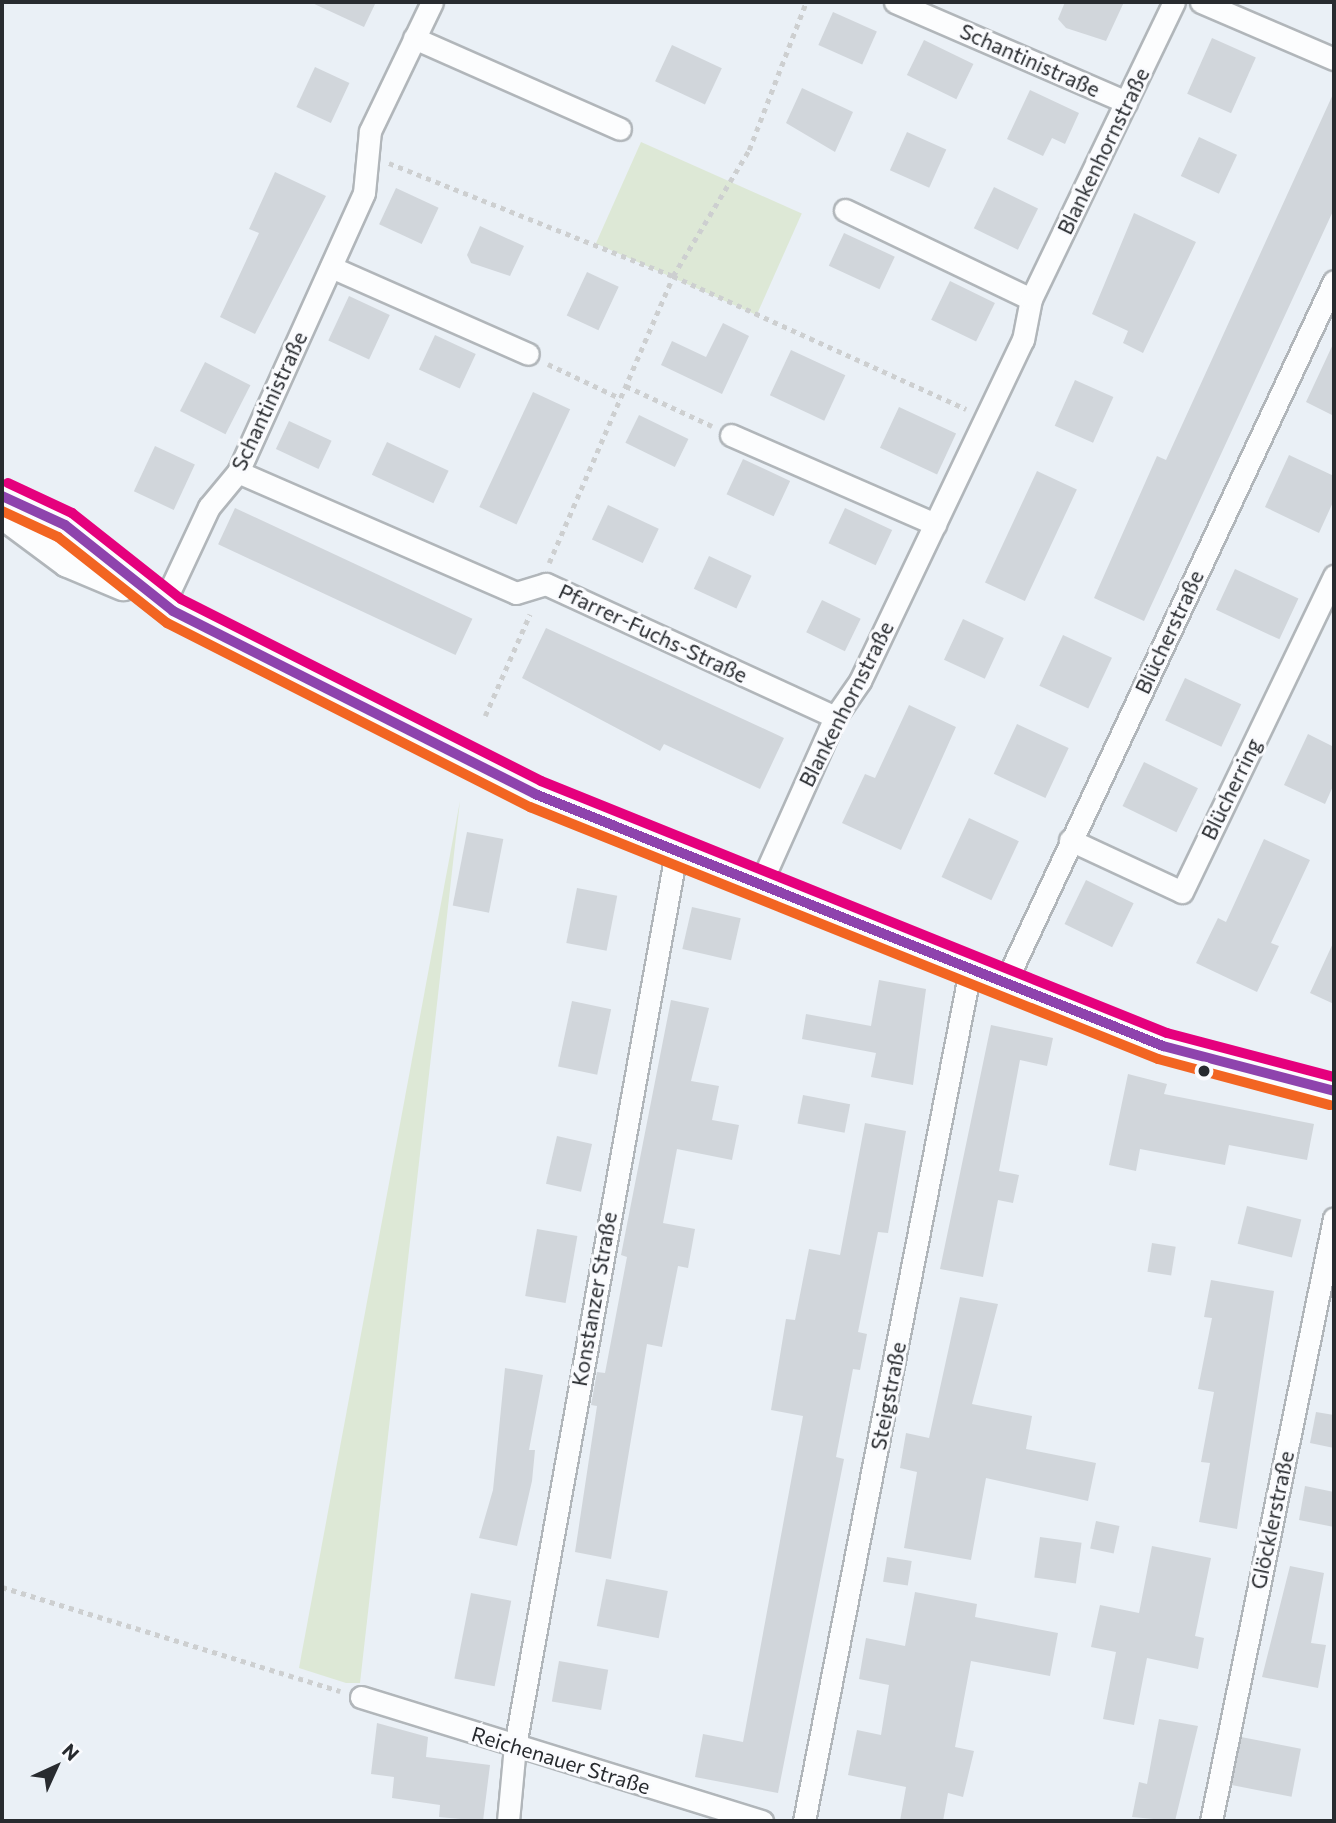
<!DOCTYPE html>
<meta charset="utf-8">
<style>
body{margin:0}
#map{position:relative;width:1336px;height:1823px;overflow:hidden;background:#eaf0f6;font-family:Commissioner,sans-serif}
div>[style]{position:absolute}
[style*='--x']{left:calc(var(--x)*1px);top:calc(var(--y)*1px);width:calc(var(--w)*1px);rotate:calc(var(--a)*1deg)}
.green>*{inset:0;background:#dde8d6;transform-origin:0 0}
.building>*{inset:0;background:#d1d6db;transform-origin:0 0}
.path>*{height:4.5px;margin-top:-2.25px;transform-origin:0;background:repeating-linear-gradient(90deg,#cdcfd0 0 5px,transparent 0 10px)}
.roads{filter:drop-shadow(2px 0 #b1b6ba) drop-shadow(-2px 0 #b1b6ba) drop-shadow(0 2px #b1b6ba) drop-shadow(0 -2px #b1b6ba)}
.street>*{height:21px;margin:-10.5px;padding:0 10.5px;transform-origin:10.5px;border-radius:10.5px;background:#fcfdfe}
.secondary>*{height:30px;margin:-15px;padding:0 15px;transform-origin:15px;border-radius:15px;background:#fcfdfe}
.bus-1>*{height:10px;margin:-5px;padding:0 5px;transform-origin:5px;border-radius:5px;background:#8e44ad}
.bus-2>*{height:10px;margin:-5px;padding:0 5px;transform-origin:5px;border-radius:5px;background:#f26522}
.bus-3>*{height:10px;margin:-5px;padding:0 5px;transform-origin:5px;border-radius:5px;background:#e5007d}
.dots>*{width:19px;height:19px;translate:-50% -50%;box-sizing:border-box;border:4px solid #fafbfe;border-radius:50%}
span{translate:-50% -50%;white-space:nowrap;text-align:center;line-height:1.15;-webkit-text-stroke:6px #fafbfe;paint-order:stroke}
.street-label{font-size:21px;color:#282b2f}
.frame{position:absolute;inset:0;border:4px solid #282b2f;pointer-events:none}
.north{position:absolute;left:21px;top:1732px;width:70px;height:70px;-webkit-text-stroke:5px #fafbfe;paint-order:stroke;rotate:45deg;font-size:19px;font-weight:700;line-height:28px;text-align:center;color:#282b2f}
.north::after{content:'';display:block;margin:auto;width:24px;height:32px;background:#282b2f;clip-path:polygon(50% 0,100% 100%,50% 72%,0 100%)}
</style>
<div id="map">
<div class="green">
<i style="left:641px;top:142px;width:176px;height:111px;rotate:24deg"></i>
<i style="clip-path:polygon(460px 801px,360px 1683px,346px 1683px,299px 1668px)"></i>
</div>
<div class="building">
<i style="clip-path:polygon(310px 2px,376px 2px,364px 27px)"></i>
<i style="clip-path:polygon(1065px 2px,1124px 2px,1106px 41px,1066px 28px,1058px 19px)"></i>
<i style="left:833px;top:12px;width:48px;height:36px;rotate:24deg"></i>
<i style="left:1212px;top:38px;width:48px;height:61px;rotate:24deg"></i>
<i style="left:924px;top:40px;width:55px;height:39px;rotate:26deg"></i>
<i style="left:672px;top:45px;width:55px;height:40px;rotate:25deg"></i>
<i style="left:315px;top:67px;width:38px;height:44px;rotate:25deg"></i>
<i style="clip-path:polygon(802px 88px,853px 112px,835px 152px,786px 123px)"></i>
<i style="clip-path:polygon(1030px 90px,1079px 113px,1065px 144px,1052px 138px,1043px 156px,1007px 139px)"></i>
<i style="clip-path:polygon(1334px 92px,1334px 209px,1144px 621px,1094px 598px,1157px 456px,1166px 460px)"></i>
<i style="left:907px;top:132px;width:43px;height:42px;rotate:24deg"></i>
<i style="left:1199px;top:137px;width:42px;height:43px;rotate:25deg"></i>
<i style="clip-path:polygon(275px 172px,326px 196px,255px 334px,220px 317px,259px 233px,249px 229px)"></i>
<i style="left:994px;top:187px;width:49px;height:46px;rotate:26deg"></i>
<i style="left:396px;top:188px;width:47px;height:40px;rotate:25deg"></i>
<i style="clip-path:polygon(1134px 213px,1196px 242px,1143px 353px,1123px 343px,1128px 331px,1092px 314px)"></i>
<i style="clip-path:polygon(480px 226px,524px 246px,510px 276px,471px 263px,467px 255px)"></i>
<i style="left:844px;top:233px;width:56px;height:36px;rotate:25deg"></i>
<i style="left:587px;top:272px;width:35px;height:48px;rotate:25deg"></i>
<i style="left:950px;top:281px;width:50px;height:43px;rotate:26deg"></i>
<i style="left:349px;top:296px;width:45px;height:49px;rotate:25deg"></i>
<i style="clip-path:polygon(723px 323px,749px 336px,722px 394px,661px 365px,672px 341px,706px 357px)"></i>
<i style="left:435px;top:335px;width:45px;height:38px;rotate:25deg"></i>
<i style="clip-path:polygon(1334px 342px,1334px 416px,1306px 402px)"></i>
<i style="left:791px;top:350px;width:60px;height:50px;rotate:25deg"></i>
<i style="left:205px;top:362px;width:51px;height:55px;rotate:27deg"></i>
<i style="left:1075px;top:380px;width:42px;height:50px;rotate:24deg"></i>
<i style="left:533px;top:392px;width:41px;height:127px;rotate:25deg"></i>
<i style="left:899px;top:407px;width:63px;height:45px;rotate:25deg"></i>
<i style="left:639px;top:415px;width:55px;height:31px;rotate:26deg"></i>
<i style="left:289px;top:421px;width:47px;height:31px;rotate:25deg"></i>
<i style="left:387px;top:442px;width:68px;height:36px;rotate:25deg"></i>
<i style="left:155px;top:446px;width:44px;height:50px;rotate:25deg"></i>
<i style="clip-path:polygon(1289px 455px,1334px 476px,1334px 500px,1319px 533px,1265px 507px)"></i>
<i style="left:743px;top:459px;width:52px;height:39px;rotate:25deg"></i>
<i style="left:1037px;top:471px;width:44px;height:123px;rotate:25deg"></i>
<i style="left:608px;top:505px;width:56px;height:38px;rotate:25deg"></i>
<i style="left:235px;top:508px;width:262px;height:40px;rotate:25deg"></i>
<i style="left:845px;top:508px;width:52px;height:39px;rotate:25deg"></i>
<i style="left:709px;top:556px;width:47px;height:36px;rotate:25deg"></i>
<i style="left:1235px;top:569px;width:70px;height:45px;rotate:25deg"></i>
<i style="left:822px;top:600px;width:43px;height:36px;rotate:26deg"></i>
<i style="left:963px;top:619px;width:45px;height:45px;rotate:25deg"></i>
<i style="clip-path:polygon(546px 628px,784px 738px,760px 789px,664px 744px,660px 751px,522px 678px)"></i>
<i style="left:1063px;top:635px;width:54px;height:56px;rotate:25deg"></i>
<i style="left:1185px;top:678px;width:62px;height:47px;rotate:25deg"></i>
<i style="clip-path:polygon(909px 705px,956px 727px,901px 850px,842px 823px,865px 774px,875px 778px)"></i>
<i style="left:1017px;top:724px;width:57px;height:55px;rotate:25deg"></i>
<i style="clip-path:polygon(1308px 734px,1334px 747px,1334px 784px,1325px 804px,1284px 785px)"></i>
<i style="left:1144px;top:762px;width:60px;height:49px;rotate:26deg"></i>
<i style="left:969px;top:818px;width:55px;height:65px;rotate:25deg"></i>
<i style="left:467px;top:832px;width:37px;height:75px;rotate:11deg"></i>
<i style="clip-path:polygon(1264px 839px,1310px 860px,1271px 943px,1279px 946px,1257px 992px,1196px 963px,1218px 918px,1226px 922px)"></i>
<i style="left:1086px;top:880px;width:53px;height:49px;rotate:26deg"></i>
<i style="left:577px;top:888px;width:41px;height:56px;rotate:11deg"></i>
<i style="left:692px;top:907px;width:50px;height:43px;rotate:13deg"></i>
<i style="clip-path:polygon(1334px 941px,1334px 1004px,1310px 993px)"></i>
<i style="clip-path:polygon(879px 980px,926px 989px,913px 1085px,871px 1077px,876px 1053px,802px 1039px,806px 1014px,871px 1026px)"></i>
<i style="clip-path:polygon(671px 1000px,709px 1008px,691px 1081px,719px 1086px,712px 1120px,739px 1125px,732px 1160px,677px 1149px,663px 1223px,695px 1229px,688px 1268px,678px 1266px,662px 1347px,647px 1344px,611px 1559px,575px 1552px,597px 1406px,591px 1405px,597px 1372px,605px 1373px,627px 1257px,621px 1255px)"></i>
<i style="left:572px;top:1001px;width:40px;height:67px;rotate:12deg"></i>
<i style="clip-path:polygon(991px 1025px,1053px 1038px,1047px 1066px,1020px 1060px,999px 1171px,1019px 1175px,1013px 1203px,998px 1200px,983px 1277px,940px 1269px)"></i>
<i style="clip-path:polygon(1128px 1074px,1167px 1084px,1164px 1094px,1314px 1124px,1307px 1160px,1229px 1145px,1225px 1165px,1140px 1149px,1136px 1171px,1109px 1165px)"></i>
<i style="left:803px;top:1095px;width:48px;height:29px;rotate:11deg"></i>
<i style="clip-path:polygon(865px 1123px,906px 1131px,888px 1233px,878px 1232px,858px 1332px,867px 1334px,860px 1370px,853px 1369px,836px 1457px,844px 1459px,778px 1793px,695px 1777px,703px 1734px,743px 1742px,803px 1416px,771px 1410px,786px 1319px,795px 1320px,809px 1249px,840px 1255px)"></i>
<i style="left:557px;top:1136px;width:36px;height:49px;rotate:13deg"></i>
<i style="left:1247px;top:1206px;width:56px;height:39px;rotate:14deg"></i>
<i style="left:537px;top:1229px;width:41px;height:68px;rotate:10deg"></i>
<i style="left:1152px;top:1243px;width:24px;height:29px;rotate:9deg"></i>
<i style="clip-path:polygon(1211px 1280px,1274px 1291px,1237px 1529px,1199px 1522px,1210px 1463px,1201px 1462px,1214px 1392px,1198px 1389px,1212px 1318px,1204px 1317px)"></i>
<i style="clip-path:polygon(960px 1297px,998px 1304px,972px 1404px,1032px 1416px,1026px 1449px,1096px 1463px,1088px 1501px,986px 1478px,971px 1560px,904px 1548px,917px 1472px,900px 1468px,906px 1433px,929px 1438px)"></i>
<i style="clip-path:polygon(505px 1368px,543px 1375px,529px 1450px,535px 1450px,532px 1481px,517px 1546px,479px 1538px,493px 1490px)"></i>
<i style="clip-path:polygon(1316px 1412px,1334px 1415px,1334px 1448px,1310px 1443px)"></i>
<i style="clip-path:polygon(1305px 1486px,1334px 1492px,1334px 1527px,1299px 1520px)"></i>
<i style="left:1096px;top:1521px;width:24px;height:28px;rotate:12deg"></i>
<i style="left:1040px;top:1537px;width:42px;height:41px;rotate:8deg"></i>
<i style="clip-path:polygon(1152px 1546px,1211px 1558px,1195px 1636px,1204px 1638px,1198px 1669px,1147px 1658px,1134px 1725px,1103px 1719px,1116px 1652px,1091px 1647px,1100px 1605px,1139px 1613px)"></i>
<i style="left:887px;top:1557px;width:25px;height:25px;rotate:9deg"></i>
<i style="clip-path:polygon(1290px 1566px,1324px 1573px,1311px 1643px,1326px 1645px,1318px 1688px,1262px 1677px)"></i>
<i style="left:606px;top:1579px;width:63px;height:48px;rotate:11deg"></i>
<i style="clip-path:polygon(915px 1592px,977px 1604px,975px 1617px,1058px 1633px,1050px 1676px,971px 1661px,955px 1747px,974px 1751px,963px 1797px,948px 1793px,943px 1821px,900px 1821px,906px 1787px,848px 1775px,857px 1730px,881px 1735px,889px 1685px,859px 1679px,866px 1638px,905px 1646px)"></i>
<i style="left:471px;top:1593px;width:41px;height:87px;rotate:11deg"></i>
<i style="left:559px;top:1661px;width:50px;height:41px;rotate:10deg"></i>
<i style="clip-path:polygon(1159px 1719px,1198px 1726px,1175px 1821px,1132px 1817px,1139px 1782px,1147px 1784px)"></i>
<i style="clip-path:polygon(377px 1723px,428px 1737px,426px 1757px,490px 1765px,483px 1821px,439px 1817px,440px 1805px,392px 1798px,394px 1777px,371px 1774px)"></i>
<i style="left:1241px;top:1737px;width:61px;height:49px;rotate:11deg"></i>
</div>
<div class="path">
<i style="--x:389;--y:163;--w:306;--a:21.7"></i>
<i style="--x:673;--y:276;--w:322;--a:24.4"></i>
<i style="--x:548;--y:364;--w:80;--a:25.3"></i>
<i style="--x:626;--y:386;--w:95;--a:24.9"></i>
<i style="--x:549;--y:563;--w:313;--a:-66.6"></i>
<i style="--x:673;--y:276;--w:147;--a:-58.9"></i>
<i style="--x:749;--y:150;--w:159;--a:-68.9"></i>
<i style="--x:485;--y:716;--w:111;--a:-66.2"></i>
<i style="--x:2;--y:1587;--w:354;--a:17.1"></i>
</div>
<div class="roads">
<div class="street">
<i style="--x:895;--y:2;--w:252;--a:23.4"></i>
<i style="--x:1201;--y:2;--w:145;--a:23.2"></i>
<i style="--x:414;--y:38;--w:225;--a:23.8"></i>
<i style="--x:845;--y:210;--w:206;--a:25.6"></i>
<i style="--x:331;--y:267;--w:215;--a:23.8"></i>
<i style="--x:731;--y:435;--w:223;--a:23.6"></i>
<i style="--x:238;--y:472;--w:303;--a:23.5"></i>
<i style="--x:516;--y:593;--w:31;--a:-17"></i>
<i style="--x:546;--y:584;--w:318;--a:24.7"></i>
<i style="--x:163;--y:605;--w:108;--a:-64.9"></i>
<i style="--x:209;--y:507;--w:45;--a:-50.4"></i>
<i style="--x:238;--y:472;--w:306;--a:-65.7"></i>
<i style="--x:364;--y:193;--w:62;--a:-84.5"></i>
<i style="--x:370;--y:131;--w:143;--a:-64.3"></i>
<i style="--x:1070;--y:840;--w:123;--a:24.9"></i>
<i style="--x:1182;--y:892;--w:351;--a:-64.3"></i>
<i style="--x:760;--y:885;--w:184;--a:-65.9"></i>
<i style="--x:835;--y:717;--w:44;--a:-55.2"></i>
<i style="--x:860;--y:681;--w:378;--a:-64.5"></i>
<i style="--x:1023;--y:340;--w:42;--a:-79"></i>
<i style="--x:1031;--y:299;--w:330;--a:-64.3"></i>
<i style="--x:1005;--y:983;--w:775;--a:-64.89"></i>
<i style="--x:361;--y:1697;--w:420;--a:17.2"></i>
<i style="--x:508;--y:1821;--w:75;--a:-84.7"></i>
<i style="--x:515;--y:1746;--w:907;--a:-79.78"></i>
<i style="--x:804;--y:1821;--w:867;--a:-78.96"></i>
<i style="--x:1211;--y:1821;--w:615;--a:-78.47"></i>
</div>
<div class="secondary">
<i style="--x:2;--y:496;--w:69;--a:24.7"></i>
<i style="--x:65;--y:525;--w:138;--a:38.5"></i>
<i style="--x:173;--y:611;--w:406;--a:26.8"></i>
<i style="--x:535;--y:794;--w:677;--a:21.86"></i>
<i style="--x:1163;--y:1046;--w:177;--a:14.7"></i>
<i style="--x:2;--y:513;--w:82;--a:36.6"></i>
<i style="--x:68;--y:562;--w:60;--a:22.7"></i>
</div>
</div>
<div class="bus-1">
<i style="--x:2;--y:496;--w:69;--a:24.7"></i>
<i style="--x:65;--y:525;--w:138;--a:38.5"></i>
<i style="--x:173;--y:611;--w:406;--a:26.8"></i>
<i style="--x:535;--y:794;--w:677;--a:21.86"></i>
<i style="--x:1163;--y:1046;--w:177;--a:14.7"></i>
</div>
<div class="bus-2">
<i style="--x:2;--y:511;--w:62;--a:24.9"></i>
<i style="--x:58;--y:537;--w:139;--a:38.3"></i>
<i style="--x:167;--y:623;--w:407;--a:26.9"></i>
<i style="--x:530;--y:807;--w:677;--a:21.86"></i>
<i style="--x:1158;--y:1059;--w:178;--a:15"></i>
</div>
<div class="bus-3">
<i style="--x:8;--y:483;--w:71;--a:25.1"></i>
<i style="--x:72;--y:513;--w:139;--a:38.3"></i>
<i style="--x:181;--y:599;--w:403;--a:26.8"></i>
<i style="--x:541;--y:781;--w:675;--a:21.93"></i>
<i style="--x:1167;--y:1033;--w:173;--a:14.8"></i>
</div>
<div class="dots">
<i style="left:1204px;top:1071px;background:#282b2f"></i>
</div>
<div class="street-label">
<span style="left:1030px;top:60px;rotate:24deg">Schantinistraße</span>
<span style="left:1103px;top:151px;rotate:-64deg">Blankenhornstraße</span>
<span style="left:269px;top:401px;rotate:-65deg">Schantinistraße</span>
<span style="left:1169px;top:632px;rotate:-65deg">Blücherstraße</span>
<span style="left:653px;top:633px;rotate:25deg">Pfarrer-Fuchs-Straße</span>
<span style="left:846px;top:704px;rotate:-63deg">Blankenhornstraße</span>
<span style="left:1231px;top:789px;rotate:-64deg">Blücherring</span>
<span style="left:594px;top:1299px;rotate:-80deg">Konstanzer Straße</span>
<span style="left:888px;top:1396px;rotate:-79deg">Steigstraße</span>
<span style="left:1272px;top:1520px;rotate:-78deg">Glöcklerstraße</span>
<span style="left:561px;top:1760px;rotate:17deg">Reichenauer Straße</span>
</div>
<div class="frame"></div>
<div class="north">N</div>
</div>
